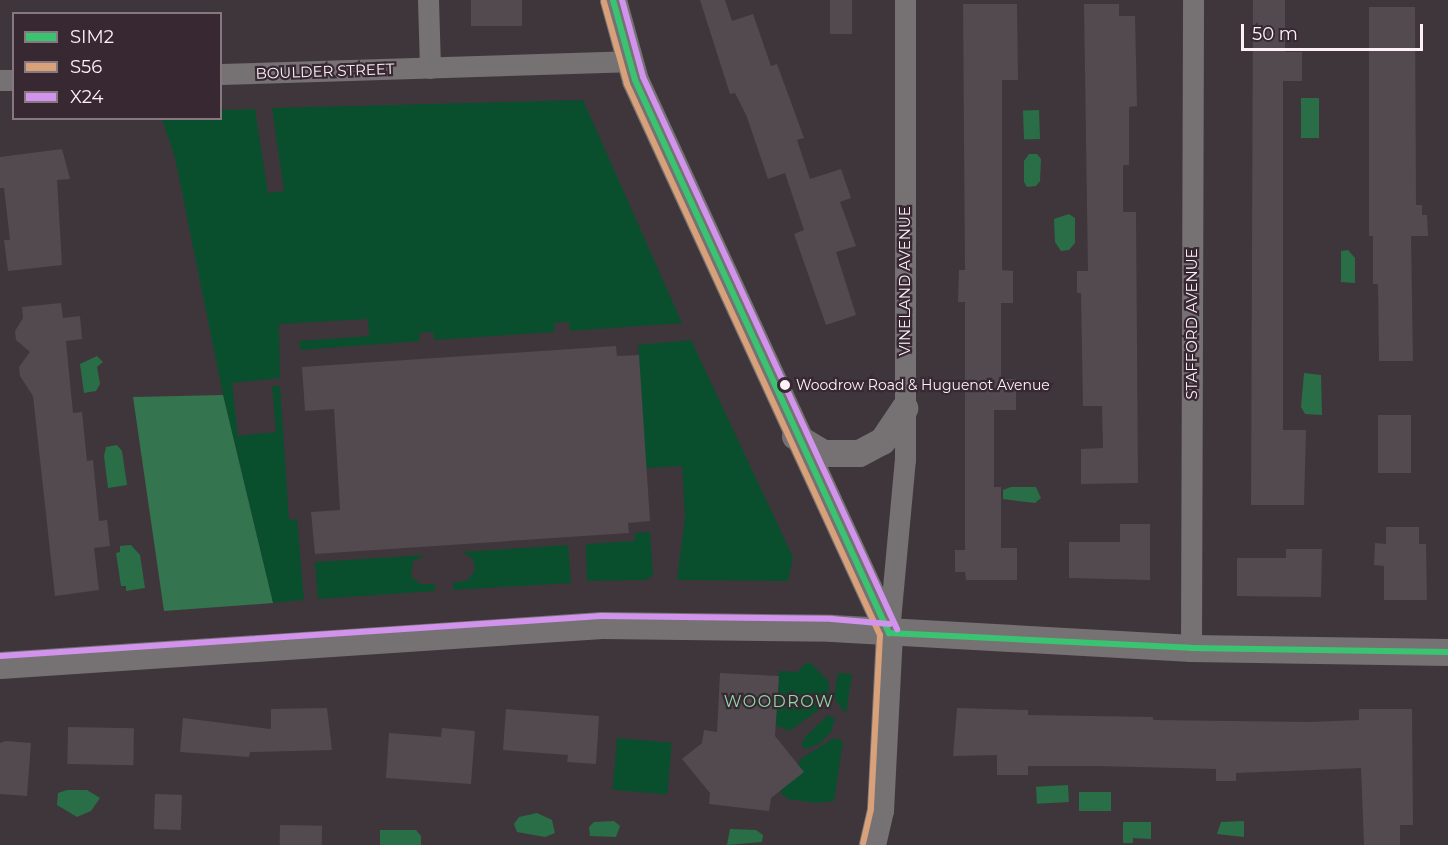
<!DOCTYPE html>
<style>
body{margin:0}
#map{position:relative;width:1448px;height:845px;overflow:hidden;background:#3f363b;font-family:Montserrat,sans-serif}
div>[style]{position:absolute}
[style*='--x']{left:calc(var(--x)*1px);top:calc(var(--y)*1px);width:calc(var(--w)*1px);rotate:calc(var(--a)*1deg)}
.green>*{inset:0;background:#094f2e;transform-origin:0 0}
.forest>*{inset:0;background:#34754f}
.water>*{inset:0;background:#296e47;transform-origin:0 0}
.building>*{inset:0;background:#524a4e;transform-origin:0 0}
.minor>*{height:21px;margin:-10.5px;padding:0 10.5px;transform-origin:10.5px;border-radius:10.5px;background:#767274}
.tertiary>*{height:27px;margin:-13.5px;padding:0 13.5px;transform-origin:13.5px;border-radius:13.5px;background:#767274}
.bus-1>*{height:6px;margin:-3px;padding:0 3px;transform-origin:3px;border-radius:3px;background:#3ac472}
.bus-2>*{height:6px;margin:-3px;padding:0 3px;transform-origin:3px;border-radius:3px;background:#d9a179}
.bus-3>*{height:6px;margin:-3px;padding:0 3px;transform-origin:3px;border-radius:3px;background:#d193ec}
.dots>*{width:16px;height:16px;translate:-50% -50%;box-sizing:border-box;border:3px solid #382831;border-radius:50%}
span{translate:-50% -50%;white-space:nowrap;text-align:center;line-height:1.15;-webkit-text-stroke:4.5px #382831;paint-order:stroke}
.bus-label{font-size:14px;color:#fdf1f7}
.left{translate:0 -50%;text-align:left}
.street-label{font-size:15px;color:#fdf1f7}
.neighbourhood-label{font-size:16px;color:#90d9a9;letter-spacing:1.5px}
.legend{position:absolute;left:12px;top:12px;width:210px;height:108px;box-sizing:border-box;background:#382831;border:2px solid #877880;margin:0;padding:8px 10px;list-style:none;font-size:18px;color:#fdf1f7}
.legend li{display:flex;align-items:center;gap:12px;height:30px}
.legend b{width:30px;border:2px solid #877880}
.scale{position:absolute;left:1241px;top:24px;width:182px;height:27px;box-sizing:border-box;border:3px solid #fdf1f7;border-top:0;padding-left:8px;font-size:18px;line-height:21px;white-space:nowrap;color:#fdf1f7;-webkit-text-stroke:4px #382831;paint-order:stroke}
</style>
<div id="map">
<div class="green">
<i style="clip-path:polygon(583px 100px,682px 323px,570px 331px,569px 322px,554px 323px,555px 332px,434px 340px,433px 332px,419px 333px,420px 341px,300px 350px,299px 341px,369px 336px,368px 319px,279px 324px,280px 378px,232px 383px,238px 436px,276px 432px,272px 386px,280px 386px,289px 520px,297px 519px,304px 600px,273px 603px,223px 395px,175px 158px,162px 119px,220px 118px,221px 110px,255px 109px,268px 193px,284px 191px,272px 108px)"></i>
<i style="clip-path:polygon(691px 340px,793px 557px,788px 581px,677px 580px,685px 517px,682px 466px,646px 468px,638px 345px)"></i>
<i style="clip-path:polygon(650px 532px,653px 575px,646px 580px,587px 581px,586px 544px,635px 541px,635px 533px)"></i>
<i style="clip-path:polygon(568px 545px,571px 583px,453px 590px,453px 583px,468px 580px,475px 570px,473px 559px,463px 552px)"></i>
<i style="clip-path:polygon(426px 555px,413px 561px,411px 576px,420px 584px,435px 584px,435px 591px,318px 599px,315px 562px)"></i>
<i style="clip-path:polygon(806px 663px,811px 663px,829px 682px,828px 699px,823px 707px,789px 731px,776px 725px,779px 671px,797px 672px)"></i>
<i style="clip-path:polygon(838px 673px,852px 674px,846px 714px,834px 698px)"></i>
<i style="clip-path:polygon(828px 715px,835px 719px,831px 732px,819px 744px,805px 749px,801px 745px,806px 736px)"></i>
<i style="left:617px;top:738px;width:55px;height:52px;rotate:5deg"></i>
<i style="clip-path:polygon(834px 738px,843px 741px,834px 801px,816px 803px,788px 799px,779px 791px,802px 758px)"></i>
</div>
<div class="forest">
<i style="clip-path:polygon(223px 395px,273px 603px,164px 611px,133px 397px)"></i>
</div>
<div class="water">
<i style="left:1319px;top:98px;width:40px;height:18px;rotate:90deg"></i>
<i style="left:1039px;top:110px;width:29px;height:16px;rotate:88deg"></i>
<i style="clip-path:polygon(1029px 154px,1037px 154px,1041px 159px,1040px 181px,1036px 186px,1027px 187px,1024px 182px,1024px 161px)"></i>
<i style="clip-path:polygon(1069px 214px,1075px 218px,1075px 243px,1069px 250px,1061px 251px,1055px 242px,1054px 219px)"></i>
<i style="clip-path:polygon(1348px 250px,1355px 258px,1355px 283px,1341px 282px,1341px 251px)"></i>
<i style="clip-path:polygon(97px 356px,103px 362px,97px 367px,100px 384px,96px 391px,84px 393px,80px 364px)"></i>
<i style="clip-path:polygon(1304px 373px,1321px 375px,1322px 415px,1305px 414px,1301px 407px)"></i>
<i style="clip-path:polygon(117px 445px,122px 451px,127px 485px,108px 488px,104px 456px,106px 447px)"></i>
<i style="clip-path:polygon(1011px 487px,1036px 487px,1041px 498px,1035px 503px,1003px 499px,1003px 490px)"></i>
<i style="clip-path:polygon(131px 545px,140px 555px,145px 588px,126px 591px,126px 586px,121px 586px,116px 553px,120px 552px,120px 546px)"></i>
<i style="left:1068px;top:785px;width:17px;height:32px;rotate:87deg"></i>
<i style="clip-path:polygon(67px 790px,87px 790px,100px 798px,91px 811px,77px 817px,57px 805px,58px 793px)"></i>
<i style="left:1079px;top:792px;width:32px;height:19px"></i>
<i style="clip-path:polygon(537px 813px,552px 820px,555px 833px,545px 837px,517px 832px,514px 824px,519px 817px)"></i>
<i style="clip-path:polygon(614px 821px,620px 826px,616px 837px,590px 836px,589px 827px,594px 822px)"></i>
<i style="clip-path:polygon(1244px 821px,1244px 837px,1217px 834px,1221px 822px)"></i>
<i style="clip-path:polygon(1123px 822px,1151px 822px,1151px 839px,1133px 838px,1133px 843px,1123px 843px)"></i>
<i style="clip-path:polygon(730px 829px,756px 830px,763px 835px,762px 842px,727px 845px)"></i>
<i style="clip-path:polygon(380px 830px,416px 830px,421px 836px,421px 845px,380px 845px)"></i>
</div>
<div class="building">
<i style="left:471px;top:0;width:51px;height:26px"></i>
<i style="clip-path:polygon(700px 0,725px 0,732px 21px,753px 14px,771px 66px,777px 64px,804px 138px,797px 140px,810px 179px,841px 169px,851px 198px,840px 202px,856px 246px,836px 252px,856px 315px,826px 325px,794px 234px,804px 230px,785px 173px,768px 179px,747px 117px,735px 93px,730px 94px)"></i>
<i style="left:830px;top:0;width:22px;height:34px"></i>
<i style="clip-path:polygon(1253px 0,1285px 0,1285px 52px,1302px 52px,1302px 81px,1283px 81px,1283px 430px,1306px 430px,1304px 505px,1251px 505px)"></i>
<i style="clip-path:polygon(963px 4px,1017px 4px,1018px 80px,1002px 80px,1002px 270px,1013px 271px,1013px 303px,1001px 303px,1001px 379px,1016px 379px,1016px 410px,994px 410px,994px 487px,1001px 487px,1001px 548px,1017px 548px,1017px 580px,966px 580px,965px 572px,955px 572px,955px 550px,965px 550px,965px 302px,958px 302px,959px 270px,965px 270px)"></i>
<i style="clip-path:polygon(1084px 4px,1119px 4px,1119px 16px,1135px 16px,1137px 106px,1129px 107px,1129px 165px,1123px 165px,1123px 212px,1136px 212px,1138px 483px,1081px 484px,1081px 449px,1103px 448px,1102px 406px,1083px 406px,1081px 293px,1077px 293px,1077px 271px,1088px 271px)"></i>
<i style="clip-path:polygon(1369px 7px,1415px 7px,1416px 205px,1422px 205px,1422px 215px,1427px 215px,1428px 236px,1411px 236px,1413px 361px,1379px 361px,1378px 284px,1373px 284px,1373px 236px,1369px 236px)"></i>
<i style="clip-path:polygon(62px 149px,70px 179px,57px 180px,62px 265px,8px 271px,4px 240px,10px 240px,4px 188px,0 188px,0 157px)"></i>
<i style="clip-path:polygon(61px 303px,63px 318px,80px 316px,82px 339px,66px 341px,73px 413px,82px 412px,87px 461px,93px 460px,99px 521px,107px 520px,110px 546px,94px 548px,99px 590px,55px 596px,33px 396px,20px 376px,19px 367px,30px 352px,16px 340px,15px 331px,23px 318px,22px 307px)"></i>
<i style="clip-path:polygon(616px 346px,617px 356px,639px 355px,650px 521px,628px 523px,629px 533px,315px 554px,311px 512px,340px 510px,334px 409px,305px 411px,302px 367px)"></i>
<i style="left:1378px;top:415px;width:33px;height:58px"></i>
<i style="clip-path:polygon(1120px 524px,1150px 524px,1150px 580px,1069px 578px,1069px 542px,1120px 542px)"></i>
<i style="clip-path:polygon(1386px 527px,1419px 527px,1419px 544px,1426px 544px,1427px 600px,1384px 600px,1384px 566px,1374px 565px,1375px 543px,1386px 544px)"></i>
<i style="clip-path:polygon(1286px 549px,1322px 549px,1321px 597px,1237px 596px,1237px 558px,1286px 558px)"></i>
<i style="clip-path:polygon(720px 673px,779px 676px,775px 736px,804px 772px,771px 798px,769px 811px,709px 804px,710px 793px,682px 759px,702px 743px,704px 730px,717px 732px)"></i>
<i style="clip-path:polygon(327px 708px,332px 750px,250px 752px,249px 757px,180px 752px,183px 718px,271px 729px,271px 709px)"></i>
<i style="clip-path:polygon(957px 708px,1028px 710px,1028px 715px,1153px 717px,1153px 720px,1309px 722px,1359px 720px,1359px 709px,1412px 709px,1413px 825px,1400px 825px,1400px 845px,1364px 845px,1361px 768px,1236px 773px,1236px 781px,1216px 781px,1216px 769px,1097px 766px,1028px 766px,1028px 775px,997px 775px,997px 755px,953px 756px)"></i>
<i style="clip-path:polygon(506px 709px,599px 716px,596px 764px,567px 762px,568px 755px,503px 750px)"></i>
<i style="left:68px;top:727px;width:66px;height:37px;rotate:1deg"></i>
<i style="clip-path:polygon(442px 728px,475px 731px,471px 784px,386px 778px,389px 733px,441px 737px)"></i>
<i style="clip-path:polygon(6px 741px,31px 743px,27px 796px,0 794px,0 743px)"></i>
<i style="left:155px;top:794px;width:27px;height:35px;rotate:2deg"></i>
<i style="left:280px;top:825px;width:42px;height:20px;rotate:1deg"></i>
</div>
<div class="minor">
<i style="--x:428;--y:0;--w:68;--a:88.3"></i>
<i style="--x:220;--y:74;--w:408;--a:-1.8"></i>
<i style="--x:0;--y:80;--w:14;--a:0"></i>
<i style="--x:889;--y:631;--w:172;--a:-84.7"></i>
<i style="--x:905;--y:460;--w:460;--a:-90"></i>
<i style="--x:1191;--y:648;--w:648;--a:-89.82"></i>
</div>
<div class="tertiary">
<i style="--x:613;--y:0;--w:83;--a:74.6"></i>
<i style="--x:635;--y:80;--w:609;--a:65.33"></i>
<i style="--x:889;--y:633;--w:177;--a:92.9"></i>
<i style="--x:880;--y:810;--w:36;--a:103"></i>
<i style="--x:795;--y:436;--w:33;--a:31"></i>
<i style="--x:823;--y:453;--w:36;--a:0"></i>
<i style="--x:859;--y:453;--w:26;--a:-28"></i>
<i style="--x:882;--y:441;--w:40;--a:-56"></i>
<i style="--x:0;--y:665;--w:603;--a:-3.8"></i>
<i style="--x:602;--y:625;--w:230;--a:0.7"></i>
<i style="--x:832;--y:628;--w:360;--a:3.2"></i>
<i style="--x:1191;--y:648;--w:257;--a:0.9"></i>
</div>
<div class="bus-1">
<i style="--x:613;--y:0;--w:83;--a:74.6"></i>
<i style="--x:635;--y:80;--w:609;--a:65.33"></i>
<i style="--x:889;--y:633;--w:302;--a:2.8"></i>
<i style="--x:1191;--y:648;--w:257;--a:0.9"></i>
</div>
<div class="bus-2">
<i style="--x:604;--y:2;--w:85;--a:74.3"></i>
<i style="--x:627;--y:84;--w:606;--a:65.34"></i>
<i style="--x:880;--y:635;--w:174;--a:93"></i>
<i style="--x:871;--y:809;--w:35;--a:103"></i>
</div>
<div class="bus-3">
<i style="--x:622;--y:0;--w:80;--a:74.7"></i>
<i style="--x:643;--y:77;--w:608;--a:65.29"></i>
<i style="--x:0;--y:656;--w:602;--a:-3.81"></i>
<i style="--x:601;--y:616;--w:231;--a:0.7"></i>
<i style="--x:832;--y:619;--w:58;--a:4.9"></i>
</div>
<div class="dots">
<i style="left:785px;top:385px;background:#fdf1f7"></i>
</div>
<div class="bus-label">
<span class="left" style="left:796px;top:385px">Woodrow Road &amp; Huguenot Avenue</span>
</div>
<div class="street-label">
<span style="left:325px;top:71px;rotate:-2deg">BOULDER STREET</span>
<span style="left:905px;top:281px;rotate:-90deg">VINELAND AVENUE</span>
<span style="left:1192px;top:324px;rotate:-90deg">STAFFORD AVENUE</span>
</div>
<div class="neighbourhood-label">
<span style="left:779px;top:702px">WOODROW</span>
</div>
<ul class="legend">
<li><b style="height:8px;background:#3ac472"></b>SIM2</li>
<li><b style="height:8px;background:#d9a179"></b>S56</li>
<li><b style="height:8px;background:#d193ec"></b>X24</li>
</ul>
<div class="scale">50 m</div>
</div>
